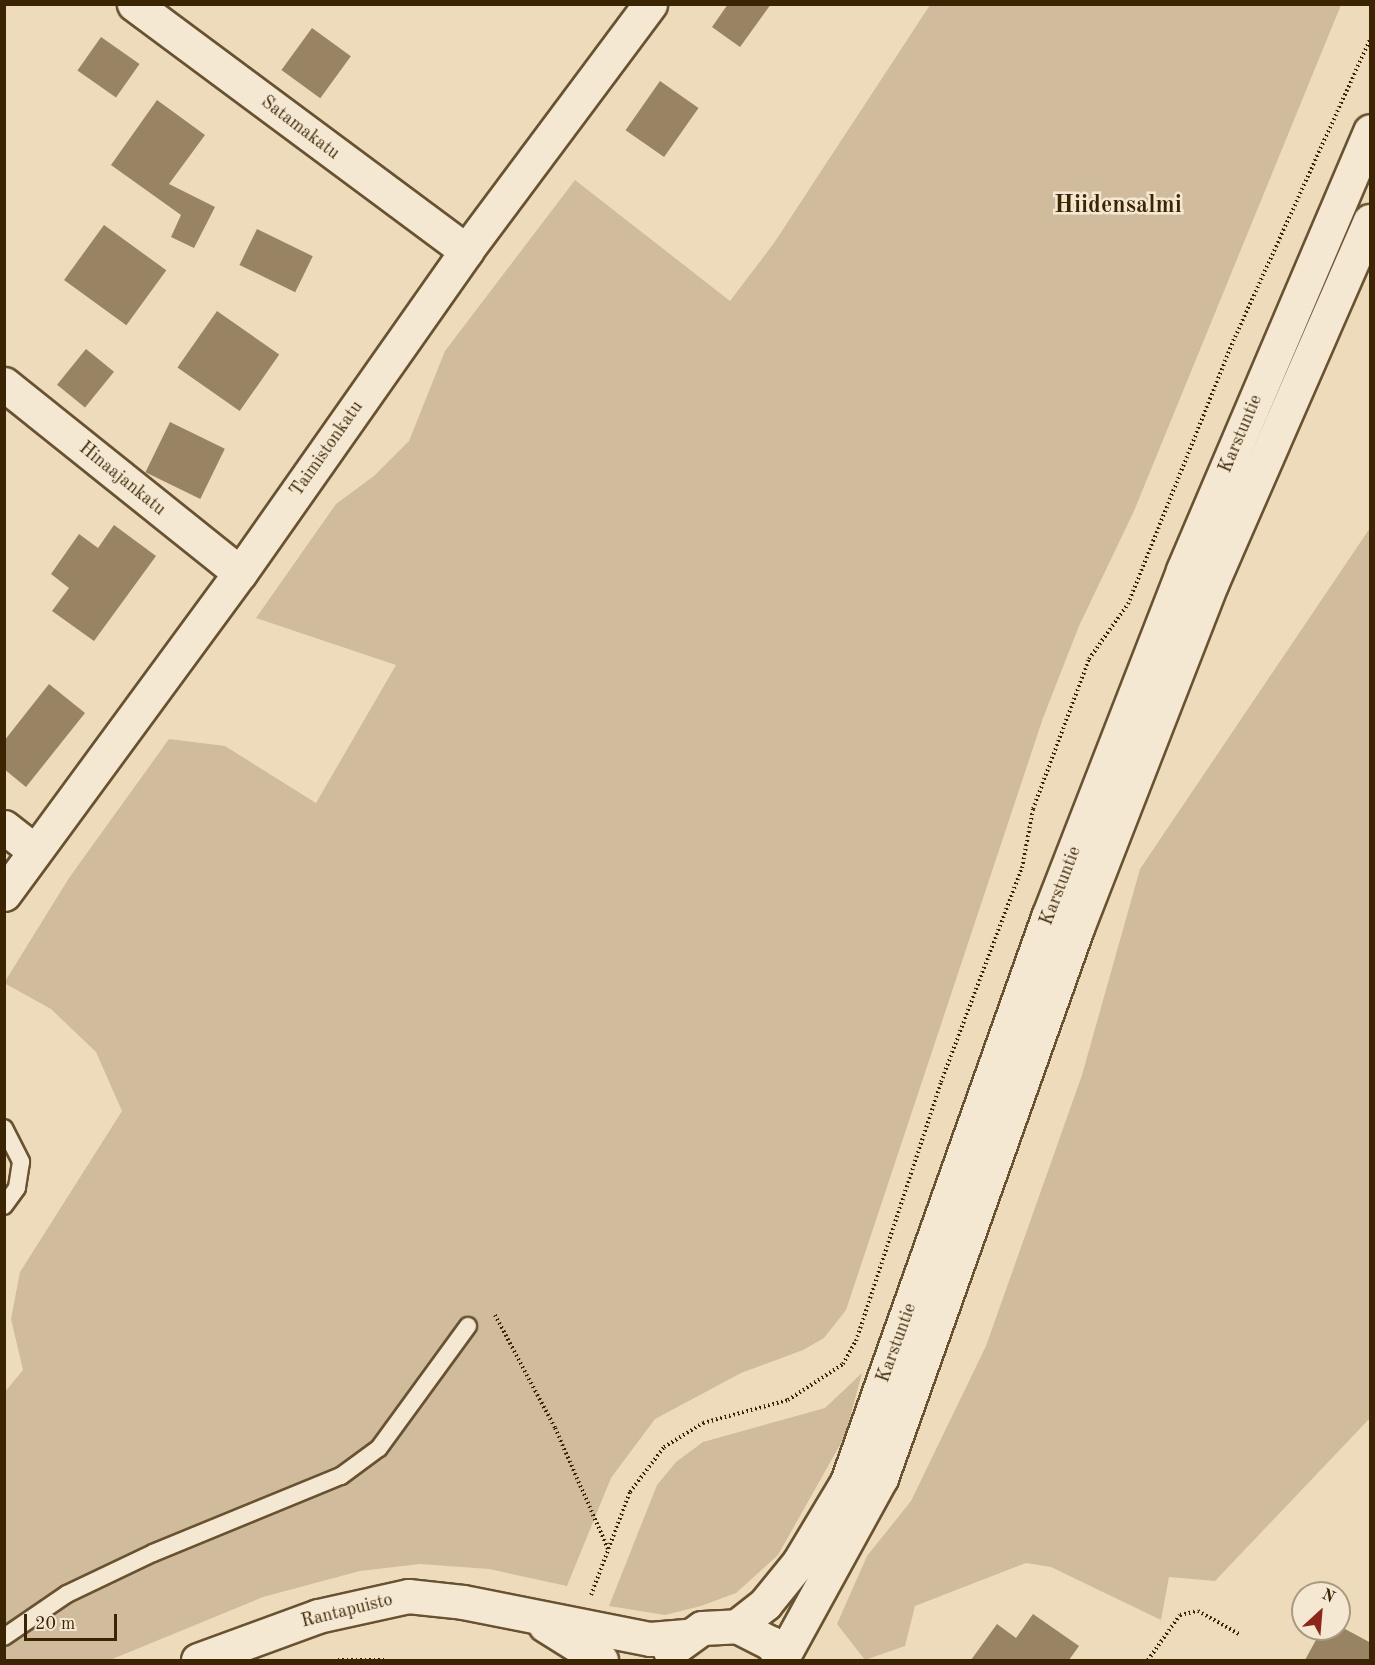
<!DOCTYPE html>
<style>
body{margin:0}
#map{position:relative;width:1375px;height:1665px;overflow:hidden;background:#eedbbb;font-family:"Old Standard TT",serif}
div>[style]{position:absolute}
[style*='--x']{left:calc(var(--x)*1px);top:calc(var(--y)*1px);width:calc(var(--w)*1px);rotate:calc(var(--a)*1deg)}
.green>*{inset:0;background:#d0bc9c}
.building>*{inset:0;background:#988362;transform-origin:0 0}
.path>*{height:4px;margin-top:-2px;transform-origin:0;background:repeating-linear-gradient(90deg,#3b2402 0 1.5px,transparent 0 4.5px)}
.roads{filter:drop-shadow(2px 0 #685230) drop-shadow(-2px 0 #685230) drop-shadow(0 2px #685230) drop-shadow(0 -2px #685230)}
.lane>*{height:16px;margin:-8px;padding:0 8px;transform-origin:8px;border-radius:8px;background:#f4e8d3}
.street>*{height:33px;margin:-16.5px;padding:0 16.5px;transform-origin:16.5px;border-radius:16.5px;background:#f4e8d3}
.secondary>*{height:33px;margin:-16.5px;padding:0 16.5px;transform-origin:16.5px;border-radius:16.5px;background:#f4e8d3}
span{translate:-50% -50%;white-space:nowrap;text-align:center;line-height:1.15;-webkit-text-stroke:5px #f4e8d3;paint-order:stroke}
.street-label{font-size:18px;color:#3b2402}
.district-label{font-size:24px;color:#3b2402;font-weight:700}
.frame{position:absolute;inset:0;border:6px solid #3b2402;pointer-events:none}
.north{position:absolute;left:1291px;top:1581px;width:60px;height:60px;box-sizing:border-box;background:#f4e8d3;border:2px solid #aa9a7f;border-radius:50%;rotate:26deg;font-size:16px;font-weight:700;line-height:24px;text-align:center;color:#3b2402}
.north::after{content:'';display:block;margin:auto;width:21px;height:27px;background:#8f2418;clip-path:polygon(50% 0,100% 100%,50% 72%,0 100%)}
.scale{position:absolute;left:24px;top:1614px;width:93px;height:27px;box-sizing:border-box;border:3px solid #3b2402;border-top:0;padding-left:8px;font-size:18px;line-height:21px;white-space:nowrap;color:#3b2402;-webkit-text-stroke:4px #f4e8d3;paint-order:stroke}
</style>
<div id="map">
<div class="green">
<i style="clip-path:polygon(930px 5px,1341px 5px,1134px 511px,1079px 626px,1043px 718px,846px 1310px,824px 1338px,803px 1350px,741px 1373px,655px 1419px,611px 1478px,567px 1586px,489px 1569px,420px 1564px,360px 1571px,263px 1597px,110px 1660px,5px 1660px,4px 1393px,23px 1370px,11px 1319px,20px 1272px,122px 1111px,96px 1052px,51px 1009px,4px 983px,69px 878px,169px 739px,225px 746px,316px 803px,396px 665px,256px 618px,336px 504px,374px 476px,409px 441px,445px 351px,575px 180px,730px 301px,774px 243px)"></i>
<i style="clip-path:polygon(1370px 528px,1370px 1418px,1215px 1581px,1169px 1577px,1161px 1620px,1051px 1567px,1026px 1563px,915px 1606px,905px 1646px,865px 1660px,837px 1624px,867px 1556px,911px 1501px,986px 1346px,1082px 1075px,1140px 869px)"></i>
<i style="clip-path:polygon(862px 1373px,845px 1436px,778px 1555px,736px 1593px,701px 1606px,665px 1615px,609px 1606px,657px 1485px,676px 1462px,703px 1442px,825px 1408px)"></i>
</div>
<div class="building">
<i style="clip-path:polygon(728px 4px,771px 4px,740px 47px,712px 27px)"></i>
<i style="left:312px;top:28px;width:48px;height:52px;rotate:36deg"></i>
<i style="left:101px;top:37px;width:47px;height:41px;rotate:35deg"></i>
<i style="left:660px;top:81px;width:47px;height:60px;rotate:35deg"></i>
<i style="clip-path:polygon(157px 100px,205px 135px,169px 184px,215px 207px,194px 248px,171px 237px,181px 215px,111px 165px)"></i>
<i style="left:104px;top:225px;width:77px;height:68px;rotate:36deg"></i>
<i style="left:257px;top:229px;width:62px;height:40px;rotate:26deg"></i>
<i style="left:217px;top:311px;width:76px;height:69px;rotate:35deg"></i>
<i style="left:86px;top:349px;width:36px;height:46px;rotate:39deg"></i>
<i style="left:170px;top:422px;width:61px;height:56px;rotate:26deg"></i>
<i style="clip-path:polygon(114px 525px,156px 556px,94px 641px,52px 611px,69px 588px,51px 574px,79px 534px,98px 548px)"></i>
<i style="clip-path:polygon(49px 684px,85px 713px,26px 787px,4px 769px,4px 741px)"></i>
<i style="clip-path:polygon(1033px 1614px,1079px 1646px,1069px 1660px,971px 1660px,997px 1624px,1016px 1638px)"></i>
<i style="clip-path:polygon(1322px 1629px,1345px 1629px,1371px 1643px,1371px 1660px,1305px 1660px)"></i>
</div>
<div class="path">
<i style="--x:495;--y:1315;--w:128;--a:62"></i>
<i style="--x:555;--y:1428;--w:132;--a:66.3"></i>
<i style="--x:591;--y:1595;--w:110;--a:-69.3"></i>
<i style="--x:630;--y:1492;--w:56;--a:-52.9"></i>
<i style="--x:664;--y:1447;--w:46;--a:-31.6"></i>
<i style="--x:703;--y:1423;--w:88;--a:-15.1"></i>
<i style="--x:788;--y:1400;--w:66;--a:-33.2"></i>
<i style="--x:843;--y:1364;--w:26;--a:-61"></i>
<i style="--x:856;--y:1341;--w:273;--a:-71.8"></i>
<i style="--x:941;--y:1082;--w:229;--a:-69.3"></i>
<i style="--x:1022;--y:868;--w:60;--a:-79.4"></i>
<i style="--x:1033;--y:809;--w:160;--a:-69.5"></i>
<i style="--x:1089;--y:659;--w:67;--a:-54.7"></i>
<i style="--x:1128;--y:604;--w:288;--a:-68.2"></i>
<i style="--x:1235;--y:337;--w:327;--a:-65.6"></i>
<i style="--x:338;--y:1660;--w:46;--a:0"></i>
<i style="--x:1148;--y:1660;--w:55;--a:-54.6"></i>
<i style="--x:1180;--y:1615;--w:18;--a:-13"></i>
<i style="--x:1198;--y:1611;--w:47;--a:29.3"></i>
</div>
<div class="roads">
<div class="lane">
<i style="--x:4;--y:1128;--w:38;--a:63"></i>
<i style="--x:21;--y:1162;--w:26;--a:99"></i>
<i style="--x:17;--y:1188;--w:22;--a:126"></i>
<i style="--x:4;--y:1637;--w:76;--a:-34.3"></i>
<i style="--x:67;--y:1594;--w:95;--a:-25.5"></i>
<i style="--x:153;--y:1553;--w:203;--a:-22.3"></i>
<i style="--x:341;--y:1476;--w:47;--a:-36.4"></i>
<i style="--x:379;--y:1448;--w:151;--a:-53.9"></i>
</div>
<div class="street">
<i style="--x:134;--y:4;--w:414;--a:36.6"></i>
<i style="--x:4;--y:384;--w:302;--a:38.7"></i>
<i style="--x:4;--y:827;--w:39;--a:38"></i>
<i style="--x:4;--y:894;--w:398;--a:-53.7"></i>
<i style="--x:240;--y:573;--w:393;--a:-54.9"></i>
<i style="--x:466;--y:251;--w:308;--a:-53.3"></i>
</div>
<div class="secondary">
<i style="--x:545;--y:1625;--w:66;--a:32"></i>
<i style="--x:737;--y:1626;--w:36;--a:-38"></i>
<i style="--x:765;--y:1604;--w:54;--a:-51"></i>
<i style="--x:799;--y:1562;--w:93;--a:-59"></i>
<i style="--x:847;--y:1482;--w:600;--a:-70.42"></i>
<i style="--x:1048;--y:917;--w:372;--a:-68.7"></i>
<i style="--x:1183;--y:570;--w:477;--a:-66.9"></i>
<i style="--x:670;--y:1651;--w:39;--a:-36"></i>
<i style="--x:702;--y:1628;--w:35;--a:-3"></i>
<i style="--x:737;--y:1626;--w:38;--a:27"></i>
<i style="--x:771;--y:1643;--w:21;--a:55"></i>
<i style="--x:782;--y:1658;--w:205;--a:-61.2"></i>
<i style="--x:881;--y:1478;--w:584;--a:-70.39"></i>
<i style="--x:1077;--y:928;--w:371;--a:-68.7"></i>
<i style="--x:1212;--y:582;--w:394;--a:-66.4"></i>
<i style="--x:198;--y:1660;--w:128;--a:-20.1"></i>
<i style="--x:318;--y:1616;--w:92;--a:-12.5"></i>
<i style="--x:408;--y:1596;--w:55;--a:6.2"></i>
<i style="--x:463;--y:1602;--w:191;--a:11.2"></i>
<i style="--x:650;--y:1639;--w:36;--a:-5"></i>
</div>
</div>
<div class="street-label">
<span style="left:300px;top:128px;rotate:37deg">Satamakatu</span>
<span style="left:1241px;top:434px;rotate:-67deg">Karstuntie</span>
<span style="left:327px;top:449px;rotate:-55deg">Taimistonkatu</span>
<span style="left:122px;top:479px;rotate:39deg">Hinaajankatu</span>
<span style="left:1061px;top:886px;rotate:-69deg">Karstuntie</span>
<span style="left:897px;top:1343px;rotate:-70deg">Karstuntie</span>
<span style="left:347px;top:1611px;rotate:-14deg">Rantapuisto</span>
</div>
<div class="district-label">
<span style="left:1118px;top:207px">Hiidensalmi</span>
</div>
<div class="frame"></div>
<div class="north">N</div>
<div class="scale">20 m</div>
</div>
